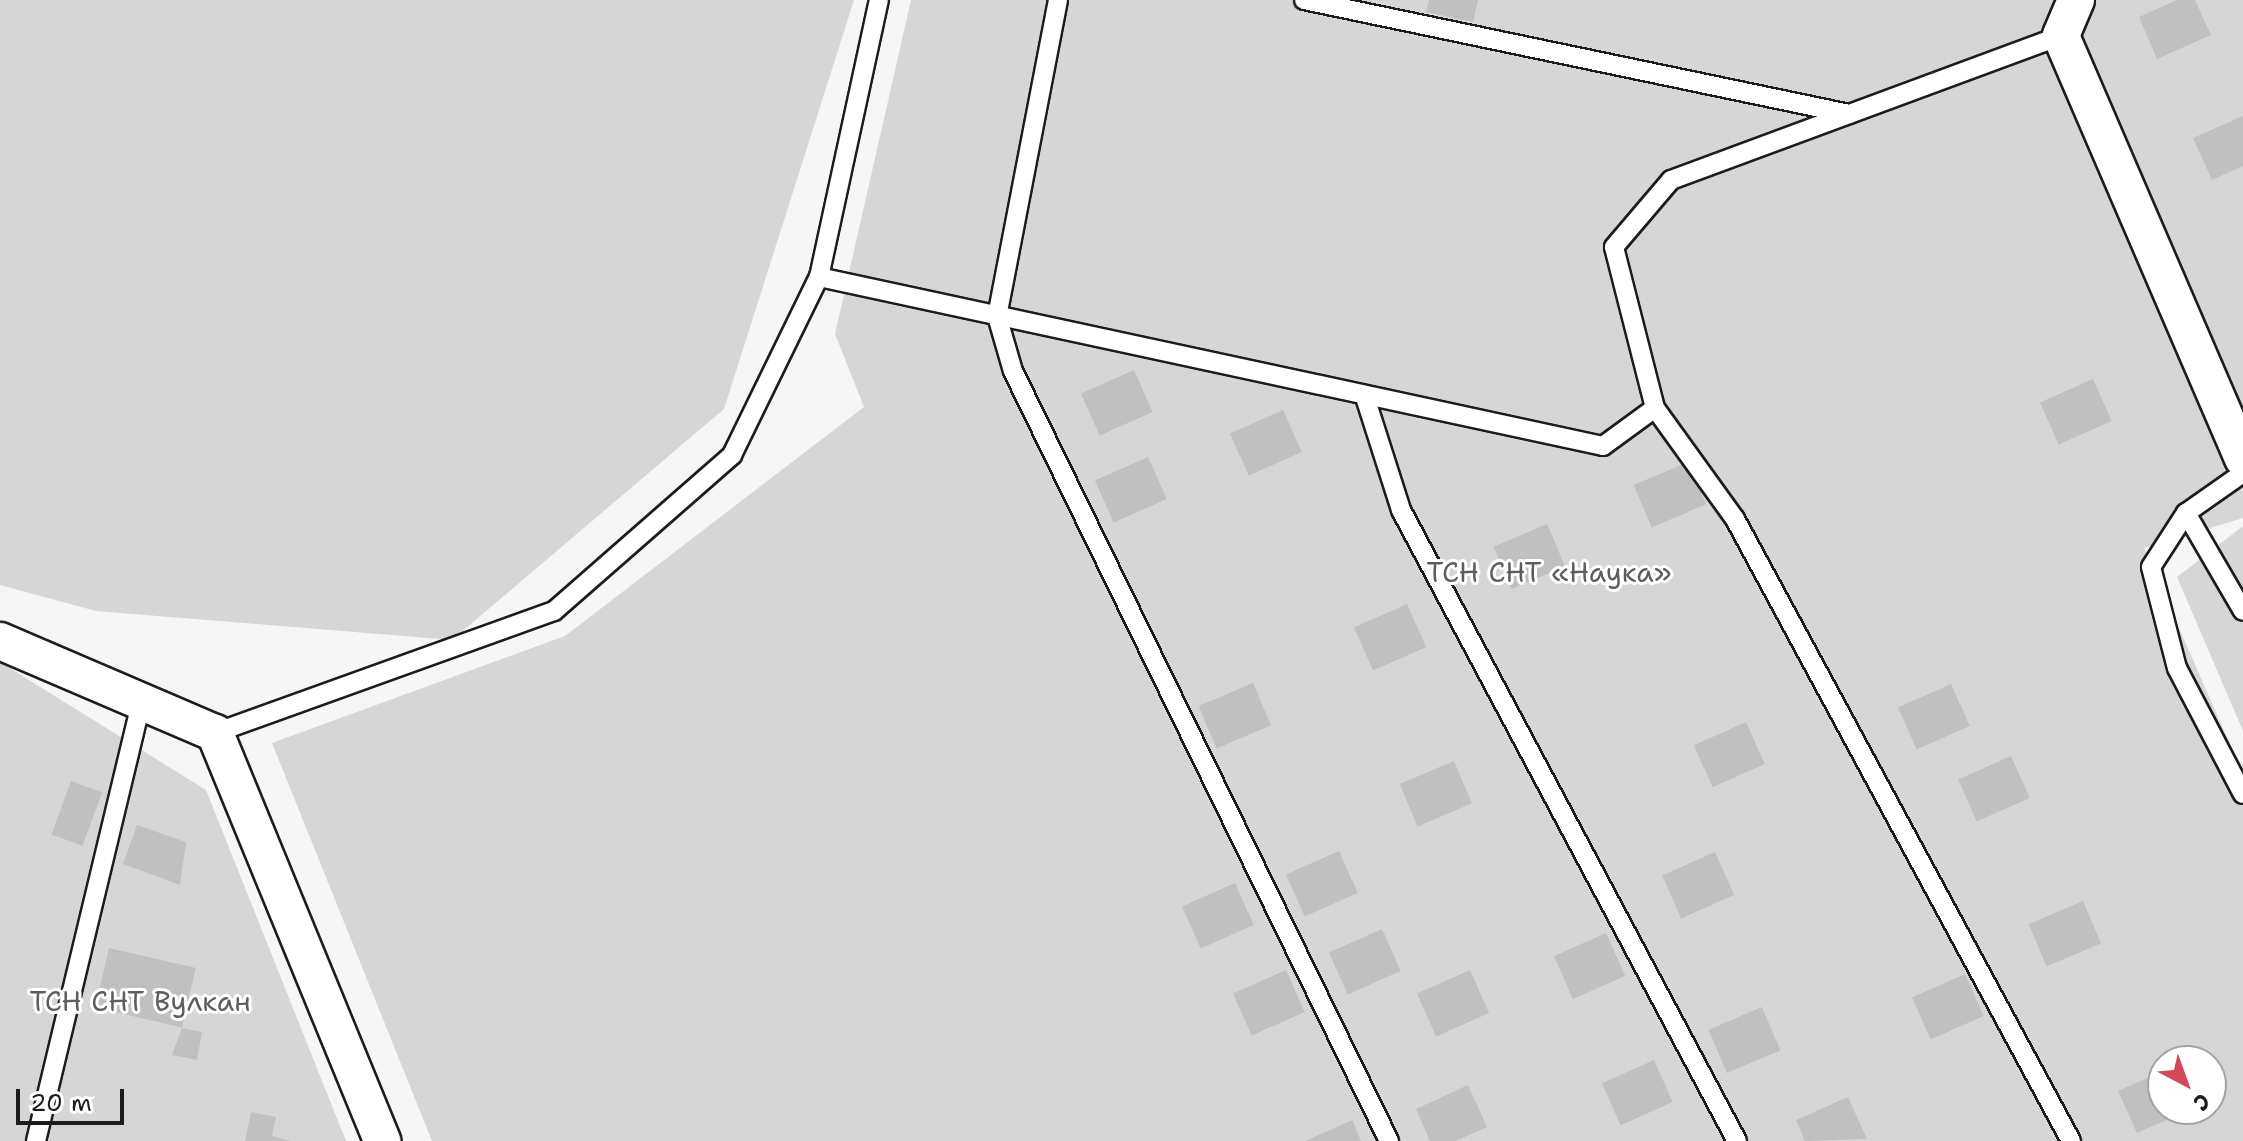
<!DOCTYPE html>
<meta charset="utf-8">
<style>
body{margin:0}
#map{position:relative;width:2243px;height:1141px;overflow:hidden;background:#f6f6f6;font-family:"Shantell Sans",sans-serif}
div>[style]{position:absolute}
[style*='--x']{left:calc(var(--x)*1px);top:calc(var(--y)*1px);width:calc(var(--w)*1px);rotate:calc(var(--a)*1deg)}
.green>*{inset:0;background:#d6d6d6}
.building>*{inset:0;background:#c0c0c0;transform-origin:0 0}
.roads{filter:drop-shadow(2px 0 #1c1c1c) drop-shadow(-2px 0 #1c1c1c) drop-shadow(0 2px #1c1c1c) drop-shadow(0 -2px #1c1c1c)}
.lane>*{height:18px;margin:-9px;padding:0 9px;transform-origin:9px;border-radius:9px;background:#fff}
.street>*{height:36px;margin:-18px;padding:0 18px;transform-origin:18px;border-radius:18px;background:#fff}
span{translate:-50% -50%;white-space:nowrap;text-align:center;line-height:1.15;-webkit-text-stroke:6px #fff;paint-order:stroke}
.park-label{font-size:28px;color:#5d5d5d}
.north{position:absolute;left:2147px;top:1045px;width:80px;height:80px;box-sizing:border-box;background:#fff;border:2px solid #a4a4a4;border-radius:50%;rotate:139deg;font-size:22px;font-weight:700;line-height:32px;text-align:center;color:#1c1c1c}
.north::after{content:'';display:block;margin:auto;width:28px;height:36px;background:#d1495b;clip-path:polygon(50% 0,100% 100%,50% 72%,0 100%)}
.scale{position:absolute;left:16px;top:1089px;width:108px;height:36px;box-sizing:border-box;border:4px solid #1c1c1c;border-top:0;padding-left:10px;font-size:24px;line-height:28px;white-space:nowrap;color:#1c1c1c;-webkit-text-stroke:6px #fff;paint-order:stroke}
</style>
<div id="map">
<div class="green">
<i style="clip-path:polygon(0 0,854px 0,724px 409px,452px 640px,96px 611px,0 585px)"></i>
<i style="clip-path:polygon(evenodd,911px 0,2243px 0,2243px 518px,2144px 548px,2243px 774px,2243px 1141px,432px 1141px,272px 743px,565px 636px,864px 407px,835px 334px,911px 0,2163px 1061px,2211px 1061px,2211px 1109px,2163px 1109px,2163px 1061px)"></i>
<i style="clip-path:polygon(2243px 526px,2243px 731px,2177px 577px)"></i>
<i style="clip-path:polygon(0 662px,206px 790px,346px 1141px,0 1141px)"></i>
</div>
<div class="building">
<i style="clip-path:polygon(1429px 0,1478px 0,1473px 22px,1426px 12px)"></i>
<i style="clip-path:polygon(2177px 0,2195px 0,2211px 35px,2157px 59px,2139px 17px)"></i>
<i style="clip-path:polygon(2243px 116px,2243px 166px,2212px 180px,2193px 138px)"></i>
<i style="left:1134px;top:370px;width:46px;height:58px;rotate:66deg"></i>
<i style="left:2093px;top:379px;width:46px;height:58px;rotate:66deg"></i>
<i style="left:1283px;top:410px;width:46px;height:58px;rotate:66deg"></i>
<i style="left:1148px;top:457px;width:46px;height:58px;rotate:66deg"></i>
<i style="left:1688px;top:462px;width:46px;height:59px;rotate:67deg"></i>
<i style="left:1547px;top:524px;width:46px;height:58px;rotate:67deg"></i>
<i style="left:1407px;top:604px;width:47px;height:58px;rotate:66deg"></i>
<i style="left:1253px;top:683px;width:46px;height:59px;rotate:67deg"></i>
<i style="left:1951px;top:684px;width:46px;height:58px;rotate:66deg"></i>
<i style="left:1746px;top:722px;width:46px;height:57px;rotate:66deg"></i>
<i style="left:2011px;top:756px;width:46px;height:58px;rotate:66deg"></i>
<i style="left:1454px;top:761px;width:46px;height:59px;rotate:67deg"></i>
<i style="left:71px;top:781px;width:33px;height:57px;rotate:20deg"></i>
<i style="clip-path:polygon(137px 825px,186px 842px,180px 885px,123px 864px)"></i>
<i style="left:1339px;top:851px;width:46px;height:58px;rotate:66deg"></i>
<i style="left:1715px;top:852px;width:47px;height:58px;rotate:66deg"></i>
<i style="left:1235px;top:883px;width:46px;height:58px;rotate:66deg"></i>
<i style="left:2083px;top:901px;width:46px;height:59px;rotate:67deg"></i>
<i style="left:1382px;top:929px;width:46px;height:58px;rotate:66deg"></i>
<i style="left:1606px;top:933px;width:47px;height:57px;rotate:66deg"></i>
<i style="left:109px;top:948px;width:89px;height:61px;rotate:13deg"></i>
<i style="left:1286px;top:970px;width:46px;height:58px;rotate:66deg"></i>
<i style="left:1470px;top:970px;width:47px;height:58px;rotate:66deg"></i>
<i style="left:1965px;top:974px;width:46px;height:58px;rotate:66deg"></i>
<i style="left:1762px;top:1007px;width:47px;height:58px;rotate:67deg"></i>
<i style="clip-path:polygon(182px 1028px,202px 1032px,197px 1060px,172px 1055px)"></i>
<i style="left:1654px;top:1060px;width:46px;height:57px;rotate:66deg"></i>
<i style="clip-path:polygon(2163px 1071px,2163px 1109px,2191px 1109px,2137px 1133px,2118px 1091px)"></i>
<i style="clip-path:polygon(1468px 1085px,1487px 1127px,1456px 1141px,1430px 1141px,1416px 1109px)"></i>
<i style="clip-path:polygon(1848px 1097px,1867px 1139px,1805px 1141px,1796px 1120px)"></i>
<i style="clip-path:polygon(251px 1112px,276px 1117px,272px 1136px,290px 1141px,245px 1141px)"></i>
<i style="clip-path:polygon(1352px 1120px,1361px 1141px,1305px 1141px,1337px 1127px)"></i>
</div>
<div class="roads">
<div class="lane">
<i style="--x:1058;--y:0;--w:322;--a:100.9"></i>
<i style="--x:997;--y:316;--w:57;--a:73.8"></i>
<i style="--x:1013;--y:371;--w:857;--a:63.97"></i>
<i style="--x:1304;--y:0;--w:557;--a:11.81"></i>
<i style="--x:819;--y:277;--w:802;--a:12.16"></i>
<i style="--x:1603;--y:446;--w:64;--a:-36.2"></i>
<i style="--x:1655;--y:408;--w:166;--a:-104.3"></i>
<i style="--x:1614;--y:247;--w:88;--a:-49.6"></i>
<i style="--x:1671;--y:180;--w:416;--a:-20.3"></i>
<i style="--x:1365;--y:397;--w:119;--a:72.3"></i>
<i style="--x:1401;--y:510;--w:715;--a:61.97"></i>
<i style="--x:1655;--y:408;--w:137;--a:54.2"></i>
<i style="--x:1735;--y:519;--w:707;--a:61.62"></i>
<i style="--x:2243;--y:473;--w:70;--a:144.9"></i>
<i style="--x:2186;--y:513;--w:64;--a:122.9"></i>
<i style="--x:2151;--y:567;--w:104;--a:75.6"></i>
<i style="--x:2177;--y:668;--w:142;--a:62.4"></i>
<i style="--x:2186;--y:513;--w:113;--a:59.8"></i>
<i style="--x:215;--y:733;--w:360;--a:-19.8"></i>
<i style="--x:554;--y:611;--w:237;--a:-41.2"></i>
<i style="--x:732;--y:455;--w:198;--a:-64"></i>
<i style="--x:819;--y:277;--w:283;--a:-77.8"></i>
<i style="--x:36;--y:1141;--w:451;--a:-76.5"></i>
</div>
<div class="street">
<i style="--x:2076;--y:0;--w:39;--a:113"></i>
<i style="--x:2061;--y:36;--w:460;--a:66.7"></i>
<i style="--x:0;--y:641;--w:234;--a:23.2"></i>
<i style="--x:215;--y:733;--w:441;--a:67.7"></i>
</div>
</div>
<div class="park-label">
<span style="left:1549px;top:572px">ТСН СНТ «Наука»</span>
<span style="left:140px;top:1001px">ТСН СНТ Вулкан</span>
</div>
<div class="north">С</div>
<div class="scale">20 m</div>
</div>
